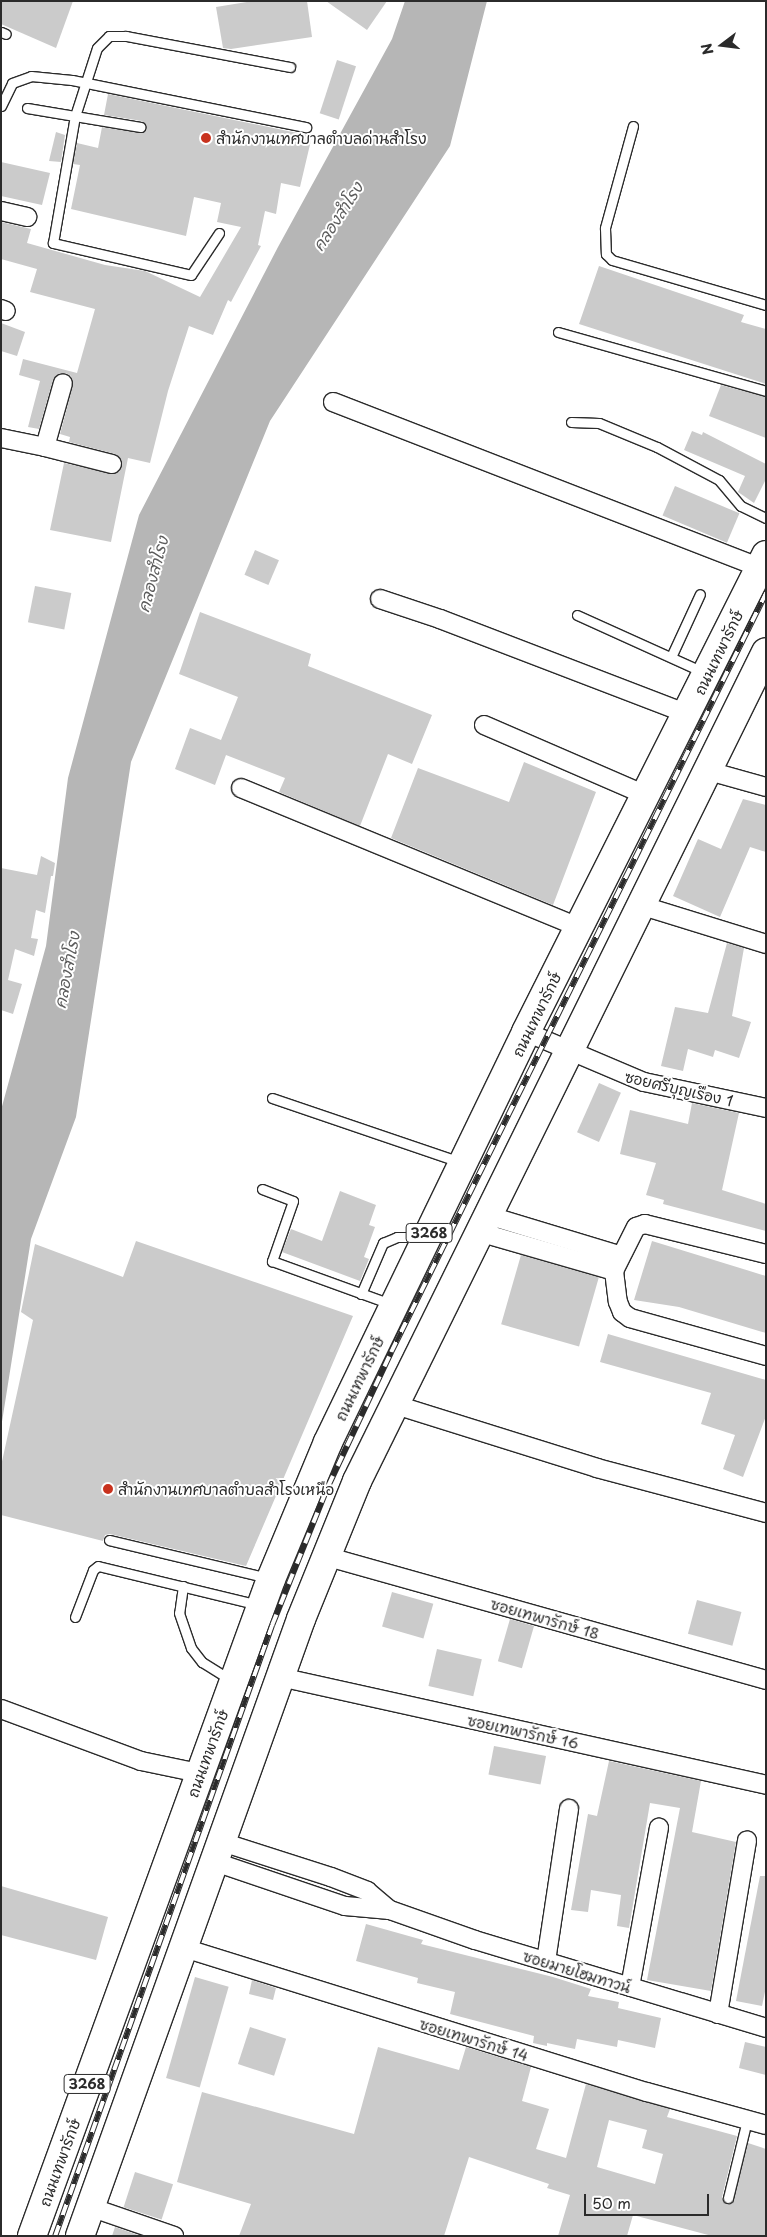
<!DOCTYPE html>
<meta charset="utf-8">
<style>
body{margin:0}
#map{position:relative;width:767px;height:2237px;overflow:hidden;background:#fff;font-family:"Playpen Sans","Playpen Sans Thai",sans-serif}
div>[style]{position:absolute}
[style*='--x']{left:calc(var(--x)*1px);top:calc(var(--y)*1px);width:calc(var(--w)*1px);rotate:calc(var(--a)*1deg)}
.water>*{inset:0;background:#b6b6b6}
.building>*{inset:0;background:#cbcbcb;transform-origin:0 0}
.roads{filter:drop-shadow(1px 0 #2b2b2b) drop-shadow(-1px 0 #2b2b2b) drop-shadow(0 1px #2b2b2b) drop-shadow(0 -1px #2b2b2b)}
.lane>*{height:9px;margin:-4.5px;padding:0 4.5px;transform-origin:4.5px;border-radius:4.5px;background:#fff}
.street>*{height:18px;margin:-9px;padding:0 9px;transform-origin:9px;border-radius:9px;background:#fff}
.primary>*{height:28px;margin:-14px;padding:0 14px;transform-origin:14px;border-radius:14px;background:#fff}
.rail>*{height:5.5px;margin-top:-2.75px;transform-origin:0;background:repeating-linear-gradient(90deg,#fff 0 11px,#2b2b2b 0 22px);box-sizing:border-box;border-block:1px solid #2b2b2b}
.dots>*{width:14px;height:14px;translate:-50% -50%;box-sizing:border-box;border:2px solid #fff;border-radius:50%}
span{translate:-50% -50%;white-space:nowrap;text-align:center;line-height:1.15;-webkit-text-stroke:4px #fff;paint-order:stroke}
.shield-label span{padding:1px 4px;background:#fff;border:1px solid;border-radius:4px;-webkit-text-stroke-width:0}
.shield-label{font-size:14px;color:#2b2b2b;font-weight:700}
.poi-label{font-size:15px;color:#2b2b2b}
.left{translate:0 -50%;text-align:left}
.street-label{font-size:15px;color:#2b2b2b}
.water-label{font-size:16px;color:#5c5c5c;font-style:italic}
.frame{position:absolute;inset:0;border:2px solid #2b2b2b;pointer-events:none}
.north{position:absolute;left:697px;top:20px;width:50px;height:50px;-webkit-text-stroke:4px #fff;paint-order:stroke;rotate:255deg;font-size:14px;font-weight:700;line-height:20px;text-align:center;color:#2b2b2b}
.north::after{content:'';display:block;margin:auto;width:18px;height:22px;background:#2b2b2b;clip-path:polygon(50% 0,100% 100%,50% 72%,0 100%)}
.scale{position:absolute;left:584px;top:2194px;width:125px;height:22px;box-sizing:border-box;border:2px solid #2b2b2b;border-top:0;padding-left:6px;font-size:15px;line-height:18px;white-space:nowrap;color:#2b2b2b;-webkit-text-stroke:4px #fff;paint-order:stroke}
</style>
<div id="map">
<div class="water">
<i style="clip-path:polygon(405px 1px,487px 1px,450px 146px,270px 421px,131px 762px,76px 1117px,31px 1239px,1px 1428px,1px 1110px,46px 946px,68px 778px,139px 515px,278px 247px,392px 39px)"></i>
</div>
<div class="building">
<i style="clip-path:polygon(1px 1px,73px 1px,56px 48px,1px 24px)"></i>
<i style="clip-path:polygon(253px 1px,307px 1px,312px 37px,231px 49px,223px 48px,216px 7px)"></i>
<i style="clip-path:polygon(326px 1px,387px 1px,367px 30px)"></i>
<i style="left:337px;top:60px;width:20px;height:56px;rotate:18deg"></i>
<i style="clip-path:polygon(108px 94px,312px 136px,300px 187px,281px 183px,276px 214px,265px 211px,258px 245px,261px 246px,231px 302px,228px 300px,213px 335px,189px 326px,168px 391px,150px 463px,128px 458px,111px 542px,50px 530px,64px 463px,114px 474px,120px 471px,122px 461px,115px 454px,69px 442px,70px 437px,60px 434px,73px 385px,71px 376px,66px 373px,60px 373px,53px 380px,39px 429px,28px 427px,40px 381px,19px 375px,23px 359px,77px 373px,95px 309px,30px 292px,37px 269px,1px 259px,1px 222px,31px 229px,27px 243px,105px 265px,145px 271px,200px 297px,241px 227px,217px 222px,221px 203px,194px 197px,186px 236px,71px 209px,80px 165px,73px 164px,77px 143px,98px 148px,102px 127px,139px 133px,146px 128px,142px 121px,104px 115px)"></i>
<i style="clip-path:polygon(56px 132px,65px 135px,61px 162px,49px 161px)"></i>
<i style="clip-path:polygon(1px 162px,50px 173px,42px 205px,1px 196px)"></i>
<i style="clip-path:polygon(599px 266px,744px 315px,741px 322px,766px 329px,766px 384px,579px 324px)"></i>
<i style="clip-path:polygon(1px 323px,25px 332px,17px 356px,1px 351px)"></i>
<i style="clip-path:polygon(721px 385px,766px 397px,766px 438px,709px 416px)"></i>
<i style="clip-path:polygon(692px 431px,702px 435px,703px 432px,766px 464px,766px 479px,754px 503px,738px 492px,745px 476px,684px 450px)"></i>
<i style="left:675px;top:486px;width:70px;height:32px;rotate:23deg"></i>
<i style="left:255px;top:550px;width:26px;height:27px;rotate:23deg"></i>
<i style="left:35px;top:586px;width:37px;height:37px;rotate:11deg"></i>
<i style="clip-path:polygon(200px 612px,311px 654px,308px 666px,432px 715px,412px 764px,388px 754px,360px 826px,279px 792px,285px 778px,226px 755px,215px 785px,175px 769px,190px 728px,221px 740px,238px 697px,179px 674px)"></i>
<i style="clip-path:polygon(524px 762px,596px 792px,553px 905px,391px 838px,418px 768px,509px 802px)"></i>
<i style="clip-path:polygon(743px 799px,766px 805px,766px 852px,750px 847px,720px 917px,673px 896px,698px 839px,721px 849px)"></i>
<i style="clip-path:polygon(41px 856px,55px 863px,53px 876px,51px 876px,45px 913px,36px 910px,31px 938px,38px 939px,34px 956px,15px 949px,8px 980px,22px 984px,13px 1014px,1px 1010px,1px 868px,37px 875px)"></i>
<i style="clip-path:polygon(727px 943px,744px 948px,732px 1016px,751px 1022px,739px 1058px,715px 1050px,713px 1057px,688px 1049px,683px 1071px,661px 1066px,675px 1007px,708px 1013px)"></i>
<i style="left:599px;top:1083px;width:24px;height:54px;rotate:24deg"></i>
<i style="clip-path:polygon(692px 1103px,739px 1113px,722px 1190px,766px 1204px,766px 1231px,663px 1204px,664px 1200px,646px 1195px,656px 1163px,620px 1154px,630px 1110px,688px 1124px)"></i>
<i style="clip-path:polygon(340px 1191px,376px 1205px,369px 1225px,375px 1227px,364px 1257px,369px 1259px,360px 1281px,282px 1252px,291px 1229px,322px 1241px)"></i>
<i style="clip-path:polygon(136px 1241px,353px 1316px,246px 1566px,110px 1534px,105px 1535px,103px 1541px,1px 1515px,1px 1466px,33px 1320px,21px 1312px,35px 1244px,123px 1277px)"></i>
<i style="clip-path:polygon(652px 1241px,766px 1276px,766px 1333px,679px 1307px,634px 1300px)"></i>
<i style="left:521px;top:1255px;width:81px;height:72px;rotate:16deg"></i>
<i style="clip-path:polygon(608px 1334px,766px 1380px,766px 1416px,743px 1477px,723px 1469px,735px 1435px,701px 1424px,711px 1393px,600px 1362px)"></i>
<i style="left:392px;top:1592px;width:43px;height:36px;rotate:16deg"></i>
<i style="left:697px;top:1600px;width:46px;height:35px;rotate:15deg"></i>
<i style="left:510px;top:1619px;width:25px;height:44px;rotate:16deg"></i>
<i style="left:437px;top:1649px;width:46px;height:38px;rotate:13deg"></i>
<i style="left:494px;top:1746px;width:53px;height:29px;rotate:11deg"></i>
<i style="clip-path:polygon(609px 1761px,701px 1781px,692px 1832px,736px 1842px,711px 1991px,647px 1980px,680px 1808px,650px 1803px,629px 1928px,617px 1926px,621px 1895px,591px 1890px,588px 1912px,571px 1910px,588px 1814px,597px 1816px)"></i>
<i style="clip-path:polygon(760px 1876px,766px 1876px,766px 1987px,762px 2006px,736px 2001px)"></i>
<i style="clip-path:polygon(1px 1886px,108px 1917px,96px 1960px,1px 1935px)"></i>
<i style="clip-path:polygon(366px 1924px,423px 1940px,421px 1944px,553px 1977px,591px 1989px,588px 1996px,619px 2002px,618px 2008px,661px 2018px,655px 2048px,618px 2040px,617px 2047px,577px 2039px,575px 2049px,547px 2043px,547px 2046px,533px 2043px,534px 2036px,450px 2014px,455px 1992px,417px 1983px,418px 1978px,356px 1961px)"></i>
<i style="left:195px;top:1977px;width:35px;height:105px;rotate:16deg"></i>
<i style="clip-path:polygon(252px 1980px,276px 1988px,273px 2000px,249px 1994px)"></i>
<i style="left:250px;top:2027px;width:38px;height:39px;rotate:18deg"></i>
<i style="clip-path:polygon(745px 2042px,766px 2047px,766px 2075px,739px 2068px)"></i>
<i style="clip-path:polygon(evenodd,378px 2047px,459px 2070px,466px 2047px,531px 2067px,522px 2101px,549px 2109px,536px 2149px,566px 2158px,586px 2084px,670px 2109px,667px 2117px,737px 2136px,722px 2197px,726px 2204px,734px 2199px,748px 2143px,766px 2149px,766px 2236px,712px 2236px,633px 2215px,627px 2236px,558px 2236px,570px 2195px,547px 2188px,549px 2184px,469px 2157px,444px 2236px,239px 2236px,251px 2204px,177px 2182px,202px 2092px,354px 2134px,378px 2047px,609px 2120px,647px 2130px,642px 2148px,663px 2154px,655px 2184px,597px 2167px,609px 2120px)"></i>
<i style="left:135px;top:2172px;width:40px;height:37px;rotate:18deg"></i>
<i style="clip-path:polygon(115px 2227px,141px 2236px,112px 2236px)"></i>
</div>
<div class="roads">
<div class="lane">
<i style="--x:1;--y:32;--w:5;--a:22"></i>
<i style="--x:1;--y:106;--w:25;--a:-64"></i>
<i style="--x:12;--y:83;--w:20;--a:-20"></i>
<i style="--x:31;--y:76;--w:41;--a:5.6"></i>
<i style="--x:72;--y:80;--w:239;--a:11.4"></i>
<i style="--x:27;--y:108;--w:115;--a:9.5"></i>
<i style="--x:633;--y:126;--w:106;--a:105.4"></i>
<i style="--x:605;--y:228;--w:26;--a:88"></i>
<i style="--x:606;--y:254;--w:8;--a:45"></i>
<i style="--x:612;--y:260;--w:160;--a:16.3"></i>
<i style="--x:219;--y:233;--w:50;--a:123.7"></i>
<i style="--x:191;--y:275;--w:142;--a:-166.9"></i>
<i style="--x:53;--y:243;--w:129;--a:-80.2"></i>
<i style="--x:75;--y:116;--w:71;--a:-72.1"></i>
<i style="--x:97;--y:48;--w:17;--a:-45"></i>
<i style="--x:109;--y:36;--w:17;--a:0"></i>
<i style="--x:126;--y:36;--w:167;--a:10.7"></i>
<i style="--x:558;--y:332;--w:216;--a:15.8"></i>
<i style="--x:571;--y:422;--w:28;--a:2"></i>
<i style="--x:599;--y:423;--w:63;--a:22.5"></i>
<i style="--x:657;--y:447;--w:70;--a:28"></i>
<i style="--x:719;--y:480;--w:34;--a:50"></i>
<i style="--x:741;--y:506;--w:28;--a:26"></i>
<i style="--x:577;--y:615;--w:138;--a:24.3"></i>
<i style="--x:671;--y:657;--w:69;--a:-65.3"></i>
<i style="--x:272;--y:1098;--w:199;--a:18.8"></i>
<i style="--x:262;--y:1189;--w:33;--a:21"></i>
<i style="--x:293;--y:1201;--w:64;--a:109.3"></i>
<i style="--x:272;--y:1261;--w:127;--a:19.9"></i>
<i style="--x:361;--y:1294;--w:56;--a:-66.7"></i>
<i style="--x:383;--y:1243;--w:15;--a:-23"></i>
<i style="--x:397;--y:1237;--w:26;--a:0"></i>
<i style="--x:109;--y:1540;--w:163;--a:13.4"></i>
<i style="--x:183;--y:1586;--w:27;--a:98"></i>
<i style="--x:179;--y:1613;--w:37;--a:71"></i>
<i style="--x:191;--y:1648;--w:18;--a:52"></i>
<i style="--x:202;--y:1662;--w:34;--a:32"></i>
<i style="--x:75;--y:1617;--w:50;--a:-69"></i>
<i style="--x:93;--y:1570;--w:6;--a:-39"></i>
<i style="--x:98;--y:1566;--w:166;--a:13.6"></i>
<i style="--x:728;--y:2198;--w:80;--a:-76.3"></i>
</div>
<div class="street">
<i style="--x:1;--y:211;--w:27;--a:13"></i>
<i style="--x:1;--y:309;--w:5;--a:22"></i>
<i style="--x:333;--y:402;--w:458;--a:21.2"></i>
<i style="--x:1;--y:438;--w:45;--a:11.6"></i>
<i style="--x:45;--y:447;--w:66;--a:-74.3"></i>
<i style="--x:45;--y:447;--w:69;--a:14.2"></i>
<i style="--x:380;--y:599;--w:63;--a:18.4"></i>
<i style="--x:440;--y:619;--w:265;--a:21"></i>
<i style="--x:484;--y:725;--w:176;--a:23.4"></i>
<i style="--x:709;--y:771;--w:59;--a:15.7"></i>
<i style="--x:241;--y:788;--w:365;--a:22.4"></i>
<i style="--x:640;--y:905;--w:132;--a:17.2"></i>
<i style="--x:526;--y:1032;--w:128;--a:23"></i>
<i style="--x:644;--y:1082;--w:125;--a:12"></i>
<i style="--x:487;--y:1215;--w:138;--a:16.9"></i>
<i style="--x:479;--y:1232;--w:141;--a:16.1"></i>
<i style="--x:766;--y:1254;--w:125;--a:-166.1"></i>
<i style="--x:645;--y:1224;--w:9;--a:162"></i>
<i style="--x:636;--y:1227;--w:49;--a:116.6"></i>
<i style="--x:614;--y:1271;--w:31;--a:83"></i>
<i style="--x:618;--y:1302;--w:11;--a:68"></i>
<i style="--x:622;--y:1312;--w:10;--a:37"></i>
<i style="--x:630;--y:1318;--w:141;--a:15.6"></i>
<i style="--x:393;--y:1404;--w:214;--a:17.4"></i>
<i style="--x:597;--y:1468;--w:175;--a:14.9"></i>
<i style="--x:325;--y:1556;--w:458;--a:15.7"></i>
<i style="--x:280;--y:1677;--w:498;--a:12.5"></i>
<i style="--x:1;--y:1709;--w:149;--a:20.4"></i>
<i style="--x:141;--y:1761;--w:59;--a:11.7"></i>
<i style="--x:222;--y:1842;--w:114;--a:17.8"></i>
<i style="--x:331;--y:1877;--w:39;--a:21"></i>
<i style="--x:367;--y:1891;--w:30;--a:40"></i>
<i style="--x:390;--y:1910;--w:90;--a:19.4"></i>
<i style="--x:475;--y:1940;--w:304;--a:16.8"></i>
<i style="--x:215;--y:1862;--w:137;--a:18.7"></i>
<i style="--x:345;--y:1906;--w:45;--a:5.1"></i>
<i style="--x:184;--y:1948;--w:485;--a:17.3"></i>
<i style="--x:647;--y:2092;--w:123;--a:15.5"></i>
<i style="--x:546;--y:1961;--w:154;--a:-81.4"></i>
<i style="--x:630;--y:1987;--w:162;--a:-79.7"></i>
<i style="--x:718;--y:2014;--w:176;--a:-80.5"></i>
<i style="--x:90;--y:2207;--w:89;--a:19"></i>
</div>
<div class="primary">
<i style="--x:32;--y:2236;--w:699;--a:-70.01"></i>
<i style="--x:271;--y:1579;--w:148;--a:-67.4"></i>
<i style="--x:328;--y:1442;--w:455;--a:-64.2"></i>
<i style="--x:526;--y:1032;--w:534;--a:-63.29"></i>
<i style="--x:80;--y:2236;--w:655;--a:-70.29"></i>
<i style="--x:301;--y:1619;--w:149;--a:-67.9"></i>
<i style="--x:357;--y:1481;--w:924;--a:-63.74"></i>
</div>
</div>
<div class="rail">
<i style="--x:55;--y:2236;--w:648;--a:-70.45"></i>
<i style="--x:272;--y:1625;--w:150;--a:-68.1"></i>
<i style="--x:328;--y:1486;--w:148;--a:-64.8"></i>
<i style="--x:391;--y:1352;--w:847;--a:-63.71"></i>
</div>
<div class="dots">
<i style="left:206px;top:138px;background:#c8321e"></i>
<i style="left:108px;top:1489px;background:#c8321e"></i>
</div>
<div class="shield-label">
<span style="left:429px;top:1233px">3268</span>
<span style="left:87px;top:2084px">3268</span>
</div>
<div class="poi-label">
<span class="left" style="left:216px;top:138px">สำนักงานเทศบาลตำบลด่านสำโรง</span>
<span class="left" style="left:118px;top:1489px">สำนักงานเทศบาลตำบลสำโรงเหนือ</span>
</div>
<div class="street-label">
<span style="left:718px;top:652px;rotate:-64deg">ถนนเทพารักษ์</span>
<span style="left:536px;top:1014px;rotate:-64deg">ถนนเทพารักษ์</span>
<span style="left:679px;top:1088px;rotate:13deg">ซอยศรีบุญเรือง 1</span>
<span style="left:359px;top:1378px;rotate:-64deg">ถนนเทพารักษ์</span>
<span style="left:545px;top:1618px;rotate:16deg">ซอยเทพารักษ์ 18</span>
<span style="left:523px;top:1731px;rotate:12deg">ซอยเทพารักษ์ 16</span>
<span style="left:207px;top:1753px;rotate:-70deg">ถนนเทพารักษ์</span>
<span style="left:577px;top:1971px;rotate:17deg">ซอยมายโฮมทาวน์</span>
<span style="left:474px;top:2039px;rotate:17deg">ซอยเทพารักษ์ 14</span>
<span style="left:59px;top:2162px;rotate:-70deg">ถนนเทพารักษ์</span>
</div>
<div class="water-label">
<span style="left:337px;top:216px;rotate:-57deg">คลองสำโรง</span>
<span style="left:152px;top:574px;rotate:-75deg">คลองสำโรง</span>
<span style="left:66px;top:970px;rotate:-79deg">คลองสำโรง</span>
</div>
<div class="frame"></div>
<div class="north">N</div>
<div class="scale">50 m</div>
</div>
